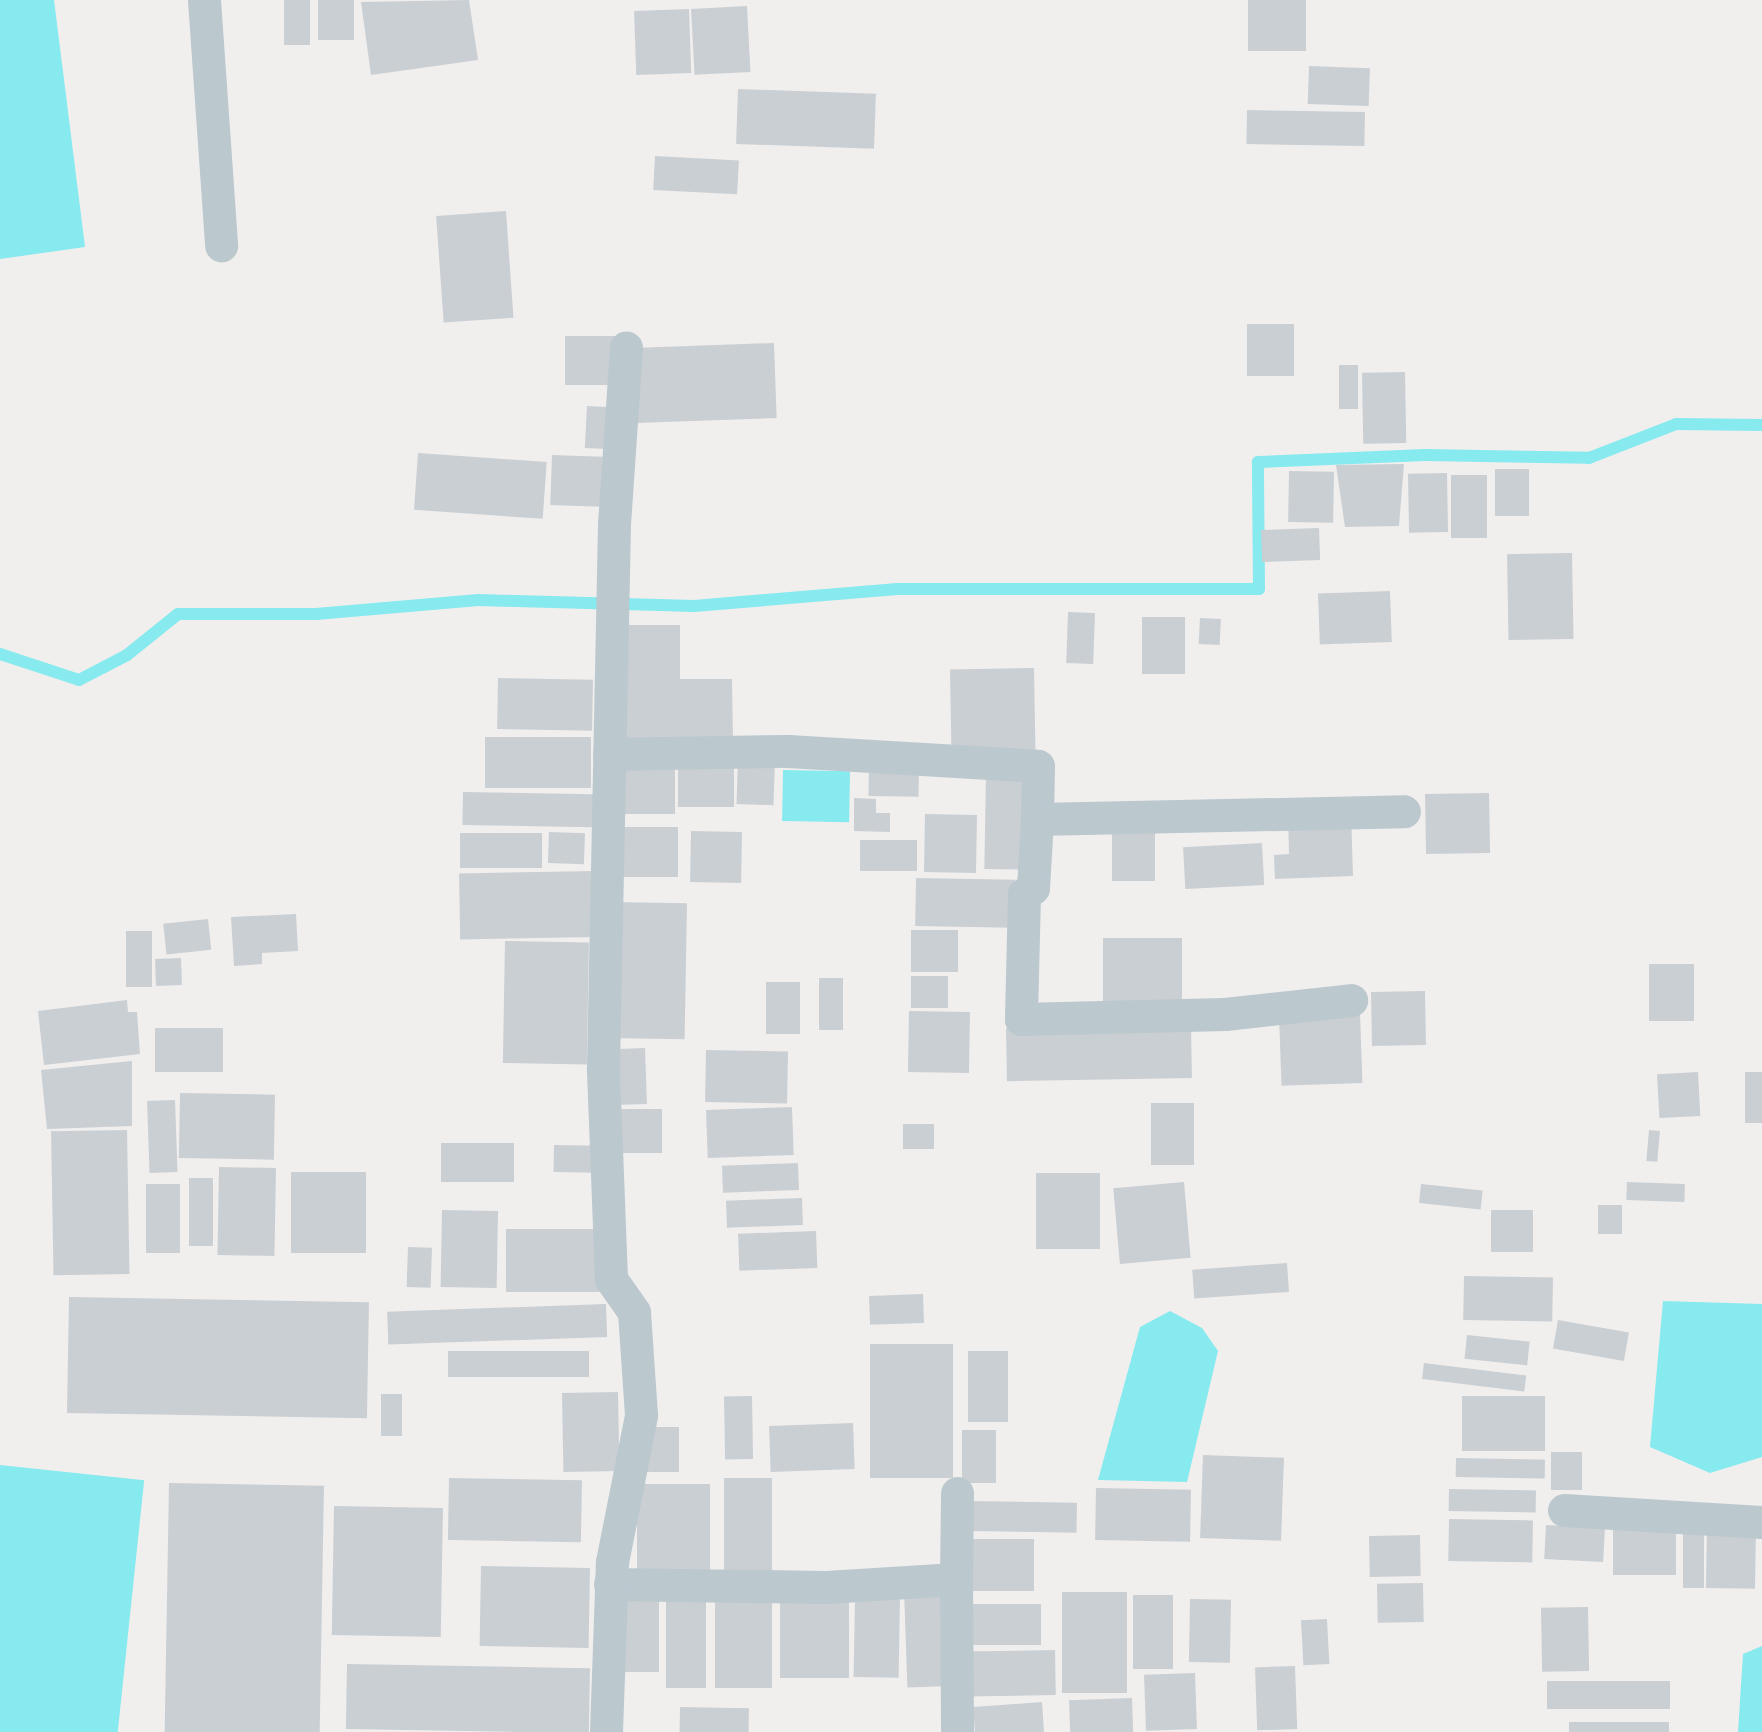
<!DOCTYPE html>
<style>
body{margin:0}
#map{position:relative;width:1762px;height:1732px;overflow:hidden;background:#f1eeee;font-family:"DM Sans",sans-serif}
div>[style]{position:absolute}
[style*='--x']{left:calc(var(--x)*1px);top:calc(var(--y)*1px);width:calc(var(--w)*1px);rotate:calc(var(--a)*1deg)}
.water>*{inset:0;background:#86eaef;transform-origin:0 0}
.stream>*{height:12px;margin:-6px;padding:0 6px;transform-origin:6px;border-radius:6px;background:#86eaef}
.building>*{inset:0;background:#cacfd3;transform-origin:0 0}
.minor>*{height:33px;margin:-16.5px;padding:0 16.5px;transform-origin:16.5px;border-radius:16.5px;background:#bbc8ce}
span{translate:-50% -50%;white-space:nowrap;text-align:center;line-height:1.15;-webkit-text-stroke:12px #fff;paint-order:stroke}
</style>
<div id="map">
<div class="water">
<i style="clip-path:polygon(0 0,54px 0,85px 247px,0 259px)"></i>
<i style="left:783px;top:770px;width:67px;height:51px;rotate:1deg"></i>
<i style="clip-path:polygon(1663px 1301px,1762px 1304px,1762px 1457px,1710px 1473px,1650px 1447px)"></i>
<i style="clip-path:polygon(1170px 1311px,1202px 1328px,1218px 1351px,1187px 1482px,1098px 1480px,1140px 1327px)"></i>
<i style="left:0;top:1465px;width:145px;height:267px;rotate:6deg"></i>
<i style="clip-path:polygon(1762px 1646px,1762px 1732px,1738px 1732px,1743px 1654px)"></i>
</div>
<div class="stream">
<i style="--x:0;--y:654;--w:83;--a:18.2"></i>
<i style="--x:79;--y:680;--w:54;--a:-27.5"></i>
<i style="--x:127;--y:655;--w:65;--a:-38.8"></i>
<i style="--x:178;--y:614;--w:138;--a:0"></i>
<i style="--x:316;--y:614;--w:163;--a:-4.9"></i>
<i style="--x:478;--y:600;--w:216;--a:1.6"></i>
<i style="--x:694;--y:606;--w:204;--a:-4.8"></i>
<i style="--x:897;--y:589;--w:362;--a:0"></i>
<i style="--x:1259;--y:589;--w:127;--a:-90.5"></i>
<i style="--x:1258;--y:462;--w:167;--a:-2.4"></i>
<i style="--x:1425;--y:455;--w:164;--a:1"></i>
<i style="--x:1589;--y:458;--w:93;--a:-21.3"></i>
<i style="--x:1676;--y:424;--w:86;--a:0.7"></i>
</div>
<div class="building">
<i style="left:284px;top:0;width:26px;height:45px"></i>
<i style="left:318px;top:0;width:36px;height:40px"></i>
<i style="clip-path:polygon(469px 0,478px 60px,371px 75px,361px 2px)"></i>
<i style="left:1248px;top:0;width:58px;height:51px"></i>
<i style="left:747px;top:6px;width:66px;height:56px;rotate:87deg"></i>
<i style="left:689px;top:9px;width:64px;height:55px;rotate:88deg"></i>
<i style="left:1309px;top:66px;width:61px;height:38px;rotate:2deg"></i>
<i style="left:738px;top:89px;width:138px;height:55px;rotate:2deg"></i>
<i style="left:1247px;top:110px;width:118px;height:34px;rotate:1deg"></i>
<i style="left:655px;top:156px;width:84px;height:34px;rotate:3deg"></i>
<i style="left:506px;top:211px;width:107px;height:70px;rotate:86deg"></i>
<i style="left:1247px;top:324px;width:47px;height:52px"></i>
<i style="left:565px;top:336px;width:51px;height:49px"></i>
<i style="left:774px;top:343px;width:75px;height:141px;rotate:88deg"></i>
<i style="left:1339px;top:365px;width:19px;height:44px"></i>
<i style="left:1405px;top:372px;width:71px;height:43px;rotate:89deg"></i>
<i style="left:587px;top:406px;width:21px;height:42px;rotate:3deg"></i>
<i style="left:418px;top:453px;width:129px;height:57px;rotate:4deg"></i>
<i style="left:552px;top:455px;width:51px;height:50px;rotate:2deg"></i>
<i style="clip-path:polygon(1404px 464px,1399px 526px,1345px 527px,1336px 465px)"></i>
<i style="left:1495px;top:469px;width:34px;height:47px"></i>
<i style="left:1289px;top:471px;width:45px;height:51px;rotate:1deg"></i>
<i style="left:1447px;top:473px;width:59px;height:39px;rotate:89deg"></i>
<i style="left:1451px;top:475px;width:36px;height:63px"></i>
<i style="left:1319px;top:528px;width:32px;height:58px;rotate:88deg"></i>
<i style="left:1572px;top:553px;width:86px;height:65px;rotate:89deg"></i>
<i style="left:1390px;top:591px;width:51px;height:72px;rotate:88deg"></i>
<i style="left:1068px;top:612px;width:27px;height:51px;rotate:2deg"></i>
<i style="left:1142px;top:617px;width:43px;height:57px"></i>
<i style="left:1200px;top:618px;width:21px;height:26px;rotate:3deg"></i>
<i style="clip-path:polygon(623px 625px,680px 625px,680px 679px,732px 679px,733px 740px,623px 740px)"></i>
<i style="left:1034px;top:668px;width:89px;height:84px;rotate:89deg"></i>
<i style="left:498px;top:678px;width:95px;height:51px;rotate:1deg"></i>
<i style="left:485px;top:737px;width:106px;height:51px"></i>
<i style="left:738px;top:760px;width:37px;height:44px;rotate:2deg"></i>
<i style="left:678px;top:761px;width:56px;height:46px"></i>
<i style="left:619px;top:765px;width:56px;height:49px"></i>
<i style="left:869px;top:765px;width:50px;height:31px;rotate:1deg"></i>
<i style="left:986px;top:773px;width:44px;height:96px;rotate:1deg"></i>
<i style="left:463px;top:792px;width:131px;height:33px;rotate:1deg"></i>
<i style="left:1489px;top:793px;width:60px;height:64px;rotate:89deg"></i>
<i style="clip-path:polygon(854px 798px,876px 799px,876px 813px,890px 813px,890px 832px,854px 831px)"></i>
<i style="left:925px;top:814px;width:52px;height:58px;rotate:1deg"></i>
<i style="clip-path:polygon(1351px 814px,1353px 876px,1275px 879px,1274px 855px,1289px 854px,1288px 816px)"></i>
<i style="left:678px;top:827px;width:50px;height:62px;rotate:90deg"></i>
<i style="left:1112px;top:829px;width:43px;height:52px"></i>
<i style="left:691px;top:831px;width:51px;height:51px;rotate:1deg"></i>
<i style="left:549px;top:832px;width:36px;height:31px;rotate:2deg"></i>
<i style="left:542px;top:833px;width:35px;height:82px;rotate:90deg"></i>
<i style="left:860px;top:840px;width:57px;height:31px"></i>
<i style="left:1262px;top:843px;width:42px;height:79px;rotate:87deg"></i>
<i style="left:596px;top:871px;width:66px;height:137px;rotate:89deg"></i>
<i style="left:916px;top:878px;width:99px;height:48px;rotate:1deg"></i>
<i style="left:609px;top:902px;width:78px;height:136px;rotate:1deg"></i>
<i style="clip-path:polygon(296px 914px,298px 951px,262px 953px,262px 964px,234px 966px,231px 917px)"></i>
<i style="left:208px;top:919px;width:31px;height:45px;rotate:84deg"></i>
<i style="left:911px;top:930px;width:47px;height:42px"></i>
<i style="left:126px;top:931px;width:26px;height:56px"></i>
<i style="left:1103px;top:938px;width:79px;height:69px"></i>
<i style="left:505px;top:941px;width:84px;height:122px;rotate:1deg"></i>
<i style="left:181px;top:958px;width:27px;height:26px;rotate:88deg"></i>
<i style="left:1649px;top:964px;width:45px;height:57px"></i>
<i style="left:911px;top:976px;width:37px;height:32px"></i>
<i style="left:819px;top:978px;width:24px;height:52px"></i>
<i style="left:766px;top:982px;width:34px;height:52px"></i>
<i style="left:1425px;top:991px;width:54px;height:54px;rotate:89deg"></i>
<i style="clip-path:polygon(127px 1000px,128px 1012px,137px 1012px,140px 1054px,44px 1065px,38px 1011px)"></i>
<i style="left:909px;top:1011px;width:61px;height:61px;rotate:1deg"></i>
<i style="left:1360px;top:1013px;width:70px;height:81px;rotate:88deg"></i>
<i style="left:1191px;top:1025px;width:53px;height:185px;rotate:89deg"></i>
<i style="left:155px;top:1028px;width:68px;height:44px"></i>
<i style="left:645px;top:1048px;width:56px;height:26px;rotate:88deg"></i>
<i style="left:706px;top:1050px;width:82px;height:52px;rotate:1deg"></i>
<i style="clip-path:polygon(132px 1061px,132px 1126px,47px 1129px,41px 1070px)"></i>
<i style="left:1698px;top:1072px;width:44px;height:41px;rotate:87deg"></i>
<i style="left:1745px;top:1072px;width:17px;height:51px"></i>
<i style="left:180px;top:1093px;width:95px;height:65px;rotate:1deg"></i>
<i style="left:175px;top:1100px;width:72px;height:28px;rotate:88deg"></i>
<i style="left:1151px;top:1103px;width:43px;height:62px"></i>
<i style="left:792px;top:1107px;width:48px;height:86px;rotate:88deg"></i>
<i style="left:615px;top:1109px;width:47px;height:44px"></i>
<i style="left:934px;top:1124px;width:25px;height:31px;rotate:90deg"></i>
<i style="left:127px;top:1130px;width:144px;height:76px;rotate:89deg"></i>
<i style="left:1649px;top:1130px;width:11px;height:31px;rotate:5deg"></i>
<i style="left:441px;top:1143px;width:73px;height:39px"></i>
<i style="left:554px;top:1145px;width:45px;height:27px;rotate:1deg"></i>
<i style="left:798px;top:1163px;width:27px;height:76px;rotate:88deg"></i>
<i style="left:219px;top:1167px;width:57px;height:88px;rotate:1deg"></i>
<i style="left:291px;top:1172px;width:75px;height:81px"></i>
<i style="left:1100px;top:1173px;width:76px;height:64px;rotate:90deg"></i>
<i style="left:189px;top:1178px;width:24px;height:68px"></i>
<i style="left:1184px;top:1182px;width:76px;height:71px;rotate:85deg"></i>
<i style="left:1627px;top:1182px;width:58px;height:18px;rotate:2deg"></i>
<i style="left:146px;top:1184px;width:34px;height:69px"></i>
<i style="left:1421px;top:1184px;width:62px;height:19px;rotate:6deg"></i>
<i style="left:802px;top:1198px;width:27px;height:76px;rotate:88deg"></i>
<i style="left:1598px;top:1205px;width:24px;height:29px"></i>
<i style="left:442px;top:1210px;width:56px;height:77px;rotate:1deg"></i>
<i style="left:1491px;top:1210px;width:42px;height:42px"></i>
<i style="left:506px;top:1229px;width:97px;height:63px"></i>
<i style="left:816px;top:1231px;width:37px;height:78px;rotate:88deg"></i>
<i style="left:408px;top:1247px;width:24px;height:40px;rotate:2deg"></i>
<i style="left:1287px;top:1263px;width:29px;height:95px;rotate:86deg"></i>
<i style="left:1464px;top:1276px;width:89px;height:44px;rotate:1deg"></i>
<i style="left:923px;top:1294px;width:29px;height:54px;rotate:88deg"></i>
<i style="left:69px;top:1297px;width:300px;height:116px;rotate:1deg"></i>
<i style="left:606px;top:1304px;width:33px;height:219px;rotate:88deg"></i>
<i style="left:1558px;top:1320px;width:72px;height:29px;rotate:10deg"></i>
<i style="left:1467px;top:1335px;width:63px;height:24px;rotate:6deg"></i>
<i style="left:953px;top:1344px;width:134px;height:83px;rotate:90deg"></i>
<i style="left:589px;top:1351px;width:26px;height:141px;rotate:90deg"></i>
<i style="left:968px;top:1351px;width:40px;height:71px"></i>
<i style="left:1424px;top:1363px;width:103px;height:16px;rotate:7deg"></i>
<i style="left:618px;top:1392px;width:79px;height:56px;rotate:89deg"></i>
<i style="left:381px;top:1394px;width:21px;height:42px"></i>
<i style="left:752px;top:1396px;width:63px;height:28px;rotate:89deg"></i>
<i style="left:1462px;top:1396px;width:83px;height:55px"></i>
<i style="left:853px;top:1423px;width:46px;height:84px;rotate:88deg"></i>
<i style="left:647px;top:1427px;width:32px;height:45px"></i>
<i style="left:962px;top:1430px;width:34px;height:53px"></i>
<i style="left:1551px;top:1452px;width:31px;height:38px"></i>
<i style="left:1203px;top:1455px;width:81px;height:83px;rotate:2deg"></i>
<i style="left:1456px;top:1458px;width:89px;height:19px;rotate:1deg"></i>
<i style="left:449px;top:1478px;width:133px;height:62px;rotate:1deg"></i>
<i style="left:724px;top:1478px;width:48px;height:103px"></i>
<i style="left:169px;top:1483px;width:155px;height:249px;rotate:1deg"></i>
<i style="left:637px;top:1484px;width:73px;height:94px"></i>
<i style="left:1096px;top:1488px;width:95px;height:52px;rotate:1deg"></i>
<i style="left:1449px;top:1489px;width:87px;height:22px;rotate:1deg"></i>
<i style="left:970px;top:1501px;width:107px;height:30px;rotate:1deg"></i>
<i style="left:334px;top:1506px;width:109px;height:129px;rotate:1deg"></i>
<i style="left:1449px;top:1519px;width:84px;height:42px;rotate:1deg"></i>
<i style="left:1546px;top:1525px;width:59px;height:34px;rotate:3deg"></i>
<i style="left:1613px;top:1528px;width:63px;height:47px"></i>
<i style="left:1707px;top:1528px;width:49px;height:60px;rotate:1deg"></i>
<i style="left:1683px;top:1530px;width:21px;height:58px"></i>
<i style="left:1420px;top:1535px;width:41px;height:51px;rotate:89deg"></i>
<i style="left:964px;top:1539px;width:70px;height:52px"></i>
<i style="left:481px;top:1566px;width:109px;height:80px;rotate:1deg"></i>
<i style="left:1423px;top:1583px;width:39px;height:46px;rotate:89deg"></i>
<i style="left:947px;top:1589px;width:97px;height:43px;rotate:88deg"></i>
<i style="left:616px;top:1592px;width:43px;height:80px"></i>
<i style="left:1062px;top:1592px;width:65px;height:101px"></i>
<i style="left:1133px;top:1595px;width:40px;height:74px"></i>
<i style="left:855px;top:1597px;width:45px;height:80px;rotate:1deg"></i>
<i style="left:715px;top:1599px;width:57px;height:89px"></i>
<i style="left:1190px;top:1599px;width:41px;height:63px;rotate:1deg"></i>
<i style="left:666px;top:1600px;width:40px;height:88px"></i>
<i style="left:780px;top:1600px;width:69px;height:78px"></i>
<i style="left:1041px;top:1604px;width:41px;height:78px;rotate:90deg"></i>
<i style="left:1588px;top:1607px;width:64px;height:47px;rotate:89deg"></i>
<i style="left:1327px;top:1619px;width:45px;height:26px;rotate:87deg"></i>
<i style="left:1055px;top:1650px;width:45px;height:91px;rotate:89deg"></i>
<i style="left:347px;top:1664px;width:243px;height:65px;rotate:1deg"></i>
<i style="left:1295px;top:1666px;width:63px;height:40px;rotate:88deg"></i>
<i style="left:1195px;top:1673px;width:56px;height:51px;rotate:88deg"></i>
<i style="left:1670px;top:1681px;width:28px;height:123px;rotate:90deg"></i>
<i style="left:1132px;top:1698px;width:34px;height:63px;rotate:88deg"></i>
<i style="clip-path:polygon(1042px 1702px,1044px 1732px,975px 1732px,973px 1707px)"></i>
<i style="left:680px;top:1707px;width:69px;height:25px;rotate:1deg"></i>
<i style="left:1669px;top:1722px;width:10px;height:100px;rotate:90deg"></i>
</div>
<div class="minor">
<i style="--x:204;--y:0;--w:246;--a:86"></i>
<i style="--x:609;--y:754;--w:179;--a:-1"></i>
<i style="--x:788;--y:751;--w:250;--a:3.4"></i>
<i style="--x:1038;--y:766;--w:53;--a:91.1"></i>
<i style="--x:1037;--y:819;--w:367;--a:-1.2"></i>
<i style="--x:1037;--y:819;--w:69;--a:93.3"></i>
<i style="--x:1033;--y:888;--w:11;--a:146"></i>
<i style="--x:1024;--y:894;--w:125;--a:91.4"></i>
<i style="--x:1021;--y:1019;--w:204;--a:-1.4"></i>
<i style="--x:1225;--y:1014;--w:127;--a:-6.3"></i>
<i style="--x:1564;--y:1510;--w:198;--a:3.5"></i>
<i style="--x:956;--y:1579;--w:153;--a:89.6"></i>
<i style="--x:610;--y:1584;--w:216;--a:0.8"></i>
<i style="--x:826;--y:1587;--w:130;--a:-3.5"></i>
<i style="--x:956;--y:1579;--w:86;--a:-89.3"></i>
<i style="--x:606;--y:1732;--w:170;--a:-88"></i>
<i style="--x:612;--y:1562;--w:150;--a:-78.8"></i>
<i style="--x:641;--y:1415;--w:103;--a:-93.9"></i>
<i style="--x:634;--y:1312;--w:40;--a:-124.9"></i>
<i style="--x:611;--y:1279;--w:212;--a:-92.2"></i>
<i style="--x:603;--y:1067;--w:543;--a:-88.84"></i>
<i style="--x:614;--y:524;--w:177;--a:-86.1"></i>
</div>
</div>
